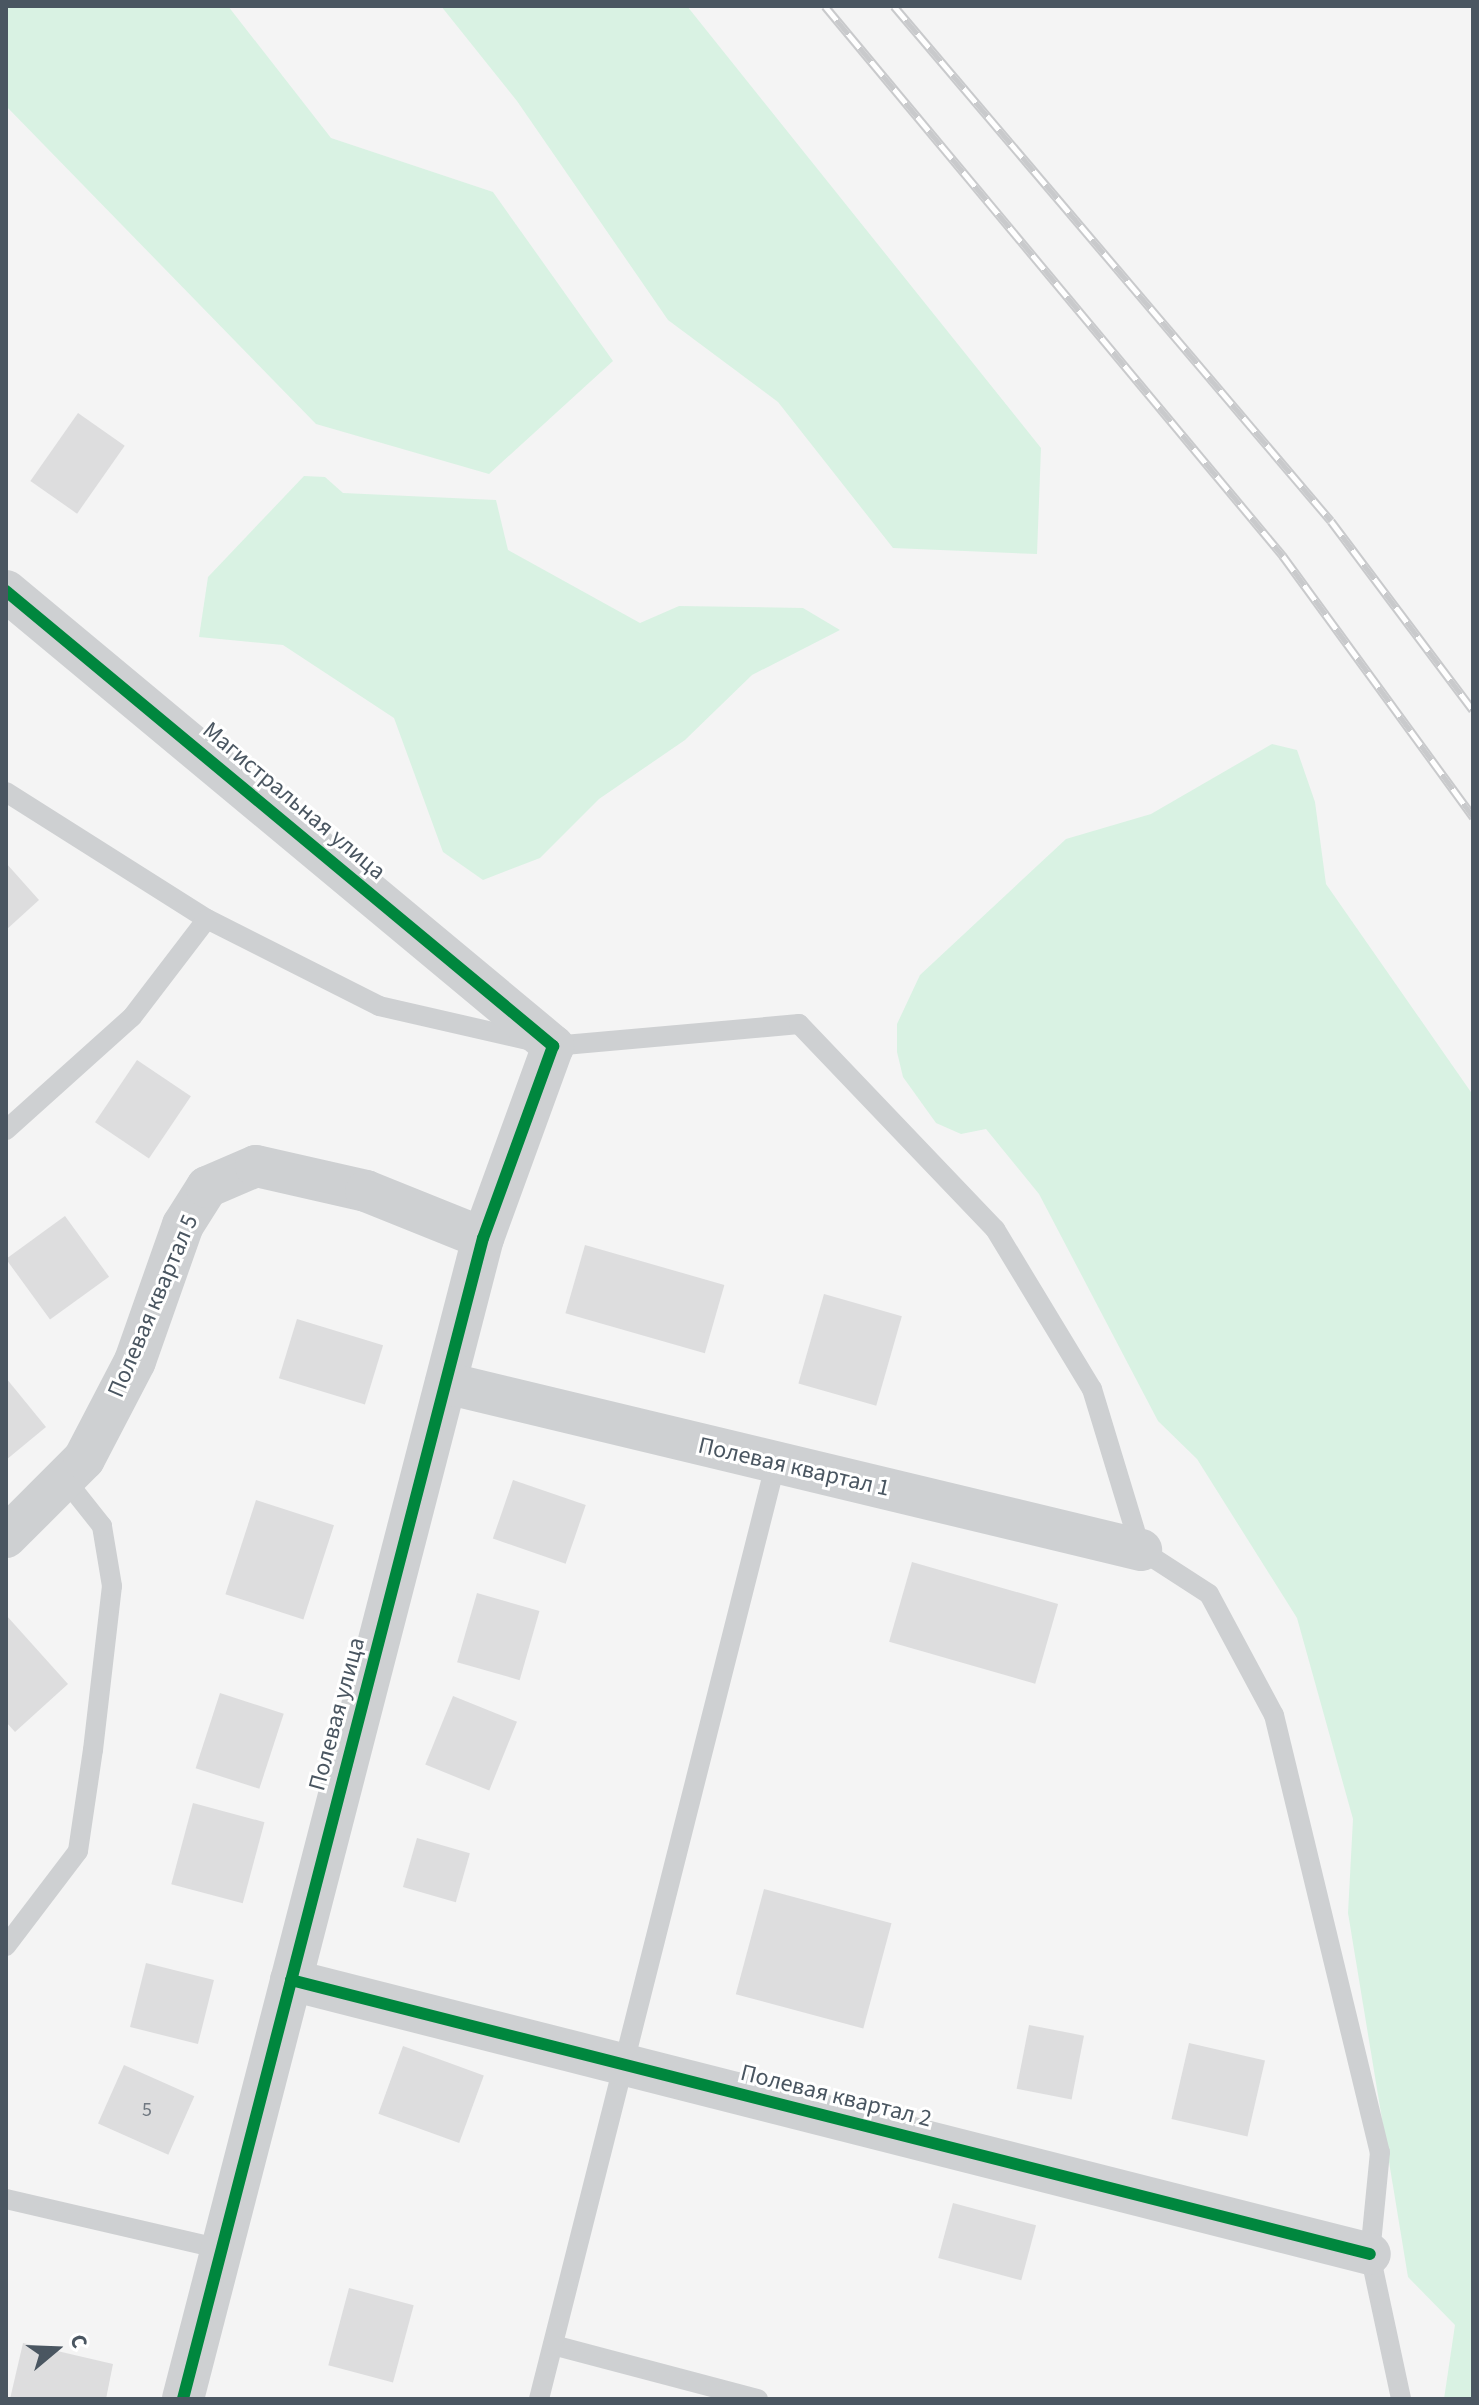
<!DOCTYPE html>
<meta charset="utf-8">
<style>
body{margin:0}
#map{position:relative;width:1479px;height:2405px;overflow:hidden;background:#f4f4f4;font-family:"Source Sans 3",sans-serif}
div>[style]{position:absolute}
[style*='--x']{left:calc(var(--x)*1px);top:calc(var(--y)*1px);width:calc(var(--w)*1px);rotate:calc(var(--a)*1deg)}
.green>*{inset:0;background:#d9f2e3}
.building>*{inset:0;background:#ddddde;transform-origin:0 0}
.service>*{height:20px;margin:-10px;padding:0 10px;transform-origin:10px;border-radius:10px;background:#ced0d2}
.minor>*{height:42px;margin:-21px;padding:0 21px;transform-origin:21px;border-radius:21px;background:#ced0d2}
.rail>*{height:9px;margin-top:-4.5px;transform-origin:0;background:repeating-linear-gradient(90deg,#fff 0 18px,#c9cacc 0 36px);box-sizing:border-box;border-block:2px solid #c9cacc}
.cycleway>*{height:12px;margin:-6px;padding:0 6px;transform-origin:6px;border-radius:6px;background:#00873e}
span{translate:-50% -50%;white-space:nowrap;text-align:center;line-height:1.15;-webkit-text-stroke:6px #fff;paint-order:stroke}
.number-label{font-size:20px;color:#707881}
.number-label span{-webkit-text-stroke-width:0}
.street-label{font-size:24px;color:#4a5661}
.frame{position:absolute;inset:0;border:8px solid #4a5661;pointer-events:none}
.north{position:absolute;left:16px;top:2309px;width:80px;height:80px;-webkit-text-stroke:6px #fff;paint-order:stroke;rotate:71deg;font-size:22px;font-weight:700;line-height:32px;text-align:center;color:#4a5661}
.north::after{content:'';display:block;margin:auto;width:28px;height:36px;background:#4a5661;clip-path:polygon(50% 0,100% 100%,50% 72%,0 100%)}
</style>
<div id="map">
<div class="green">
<i style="clip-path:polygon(6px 6px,228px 6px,331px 138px,493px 192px,613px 361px,489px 474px,316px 424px,6px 106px)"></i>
<i style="clip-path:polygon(441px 6px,687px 6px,1041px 448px,1037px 554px,893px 548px,778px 402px,668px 320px,517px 101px)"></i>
<i style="clip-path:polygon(304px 476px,325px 477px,343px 493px,496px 500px,508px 550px,640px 623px,679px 606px,803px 608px,840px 630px,752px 675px,685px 740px,599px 799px,540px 858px,483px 880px,443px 852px,394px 718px,283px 645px,199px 637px,208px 577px)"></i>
<i style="clip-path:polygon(1272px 744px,1297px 750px,1315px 802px,1326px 884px,1473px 1095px,1473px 2399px,1444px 2399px,1455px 2325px,1408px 2277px,1348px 1913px,1353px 1819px,1297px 1618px,1197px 1459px,1158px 1421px,1039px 1194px,986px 1129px,961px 1134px,936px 1123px,903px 1077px,897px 1052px,897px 1024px,920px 975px,1066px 839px,1151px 814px)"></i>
</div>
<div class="building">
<i style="left:78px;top:413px;width:57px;height:83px;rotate:35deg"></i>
<i style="clip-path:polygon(6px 863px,39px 900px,6px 930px)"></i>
<i style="left:137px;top:1060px;width:65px;height:75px;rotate:34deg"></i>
<i style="left:65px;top:1216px;width:75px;height:73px;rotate:54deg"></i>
<i style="left:585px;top:1245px;width:145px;height:71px;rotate:16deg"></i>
<i style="left:824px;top:1294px;width:81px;height:93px;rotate:16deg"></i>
<i style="left:297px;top:1319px;width:90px;height:62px;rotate:17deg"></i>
<i style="clip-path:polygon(6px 1378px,46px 1427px,6px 1460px)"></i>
<i style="left:513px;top:1480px;width:77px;height:62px;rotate:19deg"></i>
<i style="left:256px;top:1500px;width:82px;height:99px;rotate:18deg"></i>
<i style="left:912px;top:1562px;width:152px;height:83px;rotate:16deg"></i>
<i style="left:477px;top:1593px;width:65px;height:72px;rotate:16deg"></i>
<i style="clip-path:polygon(6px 1615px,68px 1684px,15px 1732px,6px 1722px)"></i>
<i style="left:220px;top:1693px;width:67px;height:79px;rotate:18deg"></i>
<i style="left:453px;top:1696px;width:69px;height:74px;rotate:22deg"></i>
<i style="left:193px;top:1803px;width:74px;height:84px;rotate:15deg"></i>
<i style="left:417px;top:1838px;width:55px;height:51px;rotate:16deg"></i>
<i style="left:764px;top:1889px;width:132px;height:109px;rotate:15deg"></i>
<i style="left:146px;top:1963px;width:70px;height:66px;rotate:14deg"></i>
<i style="left:1029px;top:2025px;width:56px;height:65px;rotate:11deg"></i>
<i style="left:1189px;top:2043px;width:78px;height:78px;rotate:13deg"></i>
<i style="left:403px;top:2046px;width:86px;height:72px;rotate:20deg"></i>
<i style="left:124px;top:2065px;width:77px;height:64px;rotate:24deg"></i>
<i style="left:953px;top:2203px;width:86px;height:57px;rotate:15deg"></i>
<i style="left:349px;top:2288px;width:67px;height:80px;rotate:15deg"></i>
<i style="clip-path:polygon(23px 2343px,113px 2364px,106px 2399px,10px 2399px)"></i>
</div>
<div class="service">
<i style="--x:6;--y:792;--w:238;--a:32.3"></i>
<i style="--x:207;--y:919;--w:193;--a:26.8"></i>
<i style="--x:379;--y:1006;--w:179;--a:12.9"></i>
<i style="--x:553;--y:1046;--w:247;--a:-5.1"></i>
<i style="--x:799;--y:1024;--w:284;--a:46.3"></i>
<i style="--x:995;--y:1229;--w:187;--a:58.8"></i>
<i style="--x:1092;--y:1389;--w:168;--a:73.1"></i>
<i style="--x:1141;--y:1550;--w:81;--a:32.9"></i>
<i style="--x:1209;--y:1594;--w:137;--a:61.8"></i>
<i style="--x:1274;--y:1715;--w:450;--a:76.4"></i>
<i style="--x:1380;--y:2152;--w:102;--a:95.6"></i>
<i style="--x:1370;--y:2254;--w:148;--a:77.9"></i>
<i style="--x:6;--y:1130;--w:169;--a:-41.9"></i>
<i style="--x:132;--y:1017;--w:123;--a:-52.6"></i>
<i style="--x:6;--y:1946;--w:119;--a:-52.8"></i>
<i style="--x:78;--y:1851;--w:102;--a:-81.6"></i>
<i style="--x:93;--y:1750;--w:165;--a:-83.4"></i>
<i style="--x:112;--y:1586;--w:61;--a:-99.5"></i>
<i style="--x:102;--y:1526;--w:61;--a:-128.4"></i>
<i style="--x:6;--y:2199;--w:221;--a:13.1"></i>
<i style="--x:553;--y:2345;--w:212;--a:14.8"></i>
<i style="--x:539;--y:2399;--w:967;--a:-75.81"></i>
</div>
<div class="minor">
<i style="--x:6;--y:591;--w:712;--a:39.75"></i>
<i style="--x:553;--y:1046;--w:204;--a:110"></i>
<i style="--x:483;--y:1238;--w:1199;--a:104.49"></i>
<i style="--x:446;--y:1383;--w:715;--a:13.51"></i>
<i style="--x:6;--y:1537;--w:110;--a:-45"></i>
<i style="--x:84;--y:1459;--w:110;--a:-62.5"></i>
<i style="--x:135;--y:1361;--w:144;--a:-70.6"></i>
<i style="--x:183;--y:1225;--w:45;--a:-57.7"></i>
<i style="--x:207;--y:1187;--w:53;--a:-23.2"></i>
<i style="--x:256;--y:1166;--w:113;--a:12.8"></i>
<i style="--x:366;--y:1191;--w:126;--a:21.9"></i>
<i style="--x:291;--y:1980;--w:1113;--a:14.25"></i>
</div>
<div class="rail">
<i style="--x:825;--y:6;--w:716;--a:50.21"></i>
<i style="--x:1283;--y:556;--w:323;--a:53.9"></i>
<i style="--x:894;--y:6;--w:675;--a:49.68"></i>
<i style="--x:1331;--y:521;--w:236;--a:53.1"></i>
</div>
<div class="cycleway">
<i style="--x:6;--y:591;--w:712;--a:39.75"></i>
<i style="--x:553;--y:1046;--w:204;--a:110"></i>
<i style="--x:483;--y:1238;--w:1199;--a:104.49"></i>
<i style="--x:291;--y:1980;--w:1113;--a:14.25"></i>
</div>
<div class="number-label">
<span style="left:147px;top:2110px">5</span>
</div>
<div class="street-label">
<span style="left:294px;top:801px;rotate:40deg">Магистральная улица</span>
<span style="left:153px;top:1306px;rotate:-67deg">Полевая квартал 5</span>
<span style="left:794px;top:1467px;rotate:13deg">Полевая квартал 1</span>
<span style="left:337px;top:1714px;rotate:-75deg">Полевая улица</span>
<span style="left:836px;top:2096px;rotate:14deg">Полевая квартал 2</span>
</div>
<div class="frame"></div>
<div class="north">С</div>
</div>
